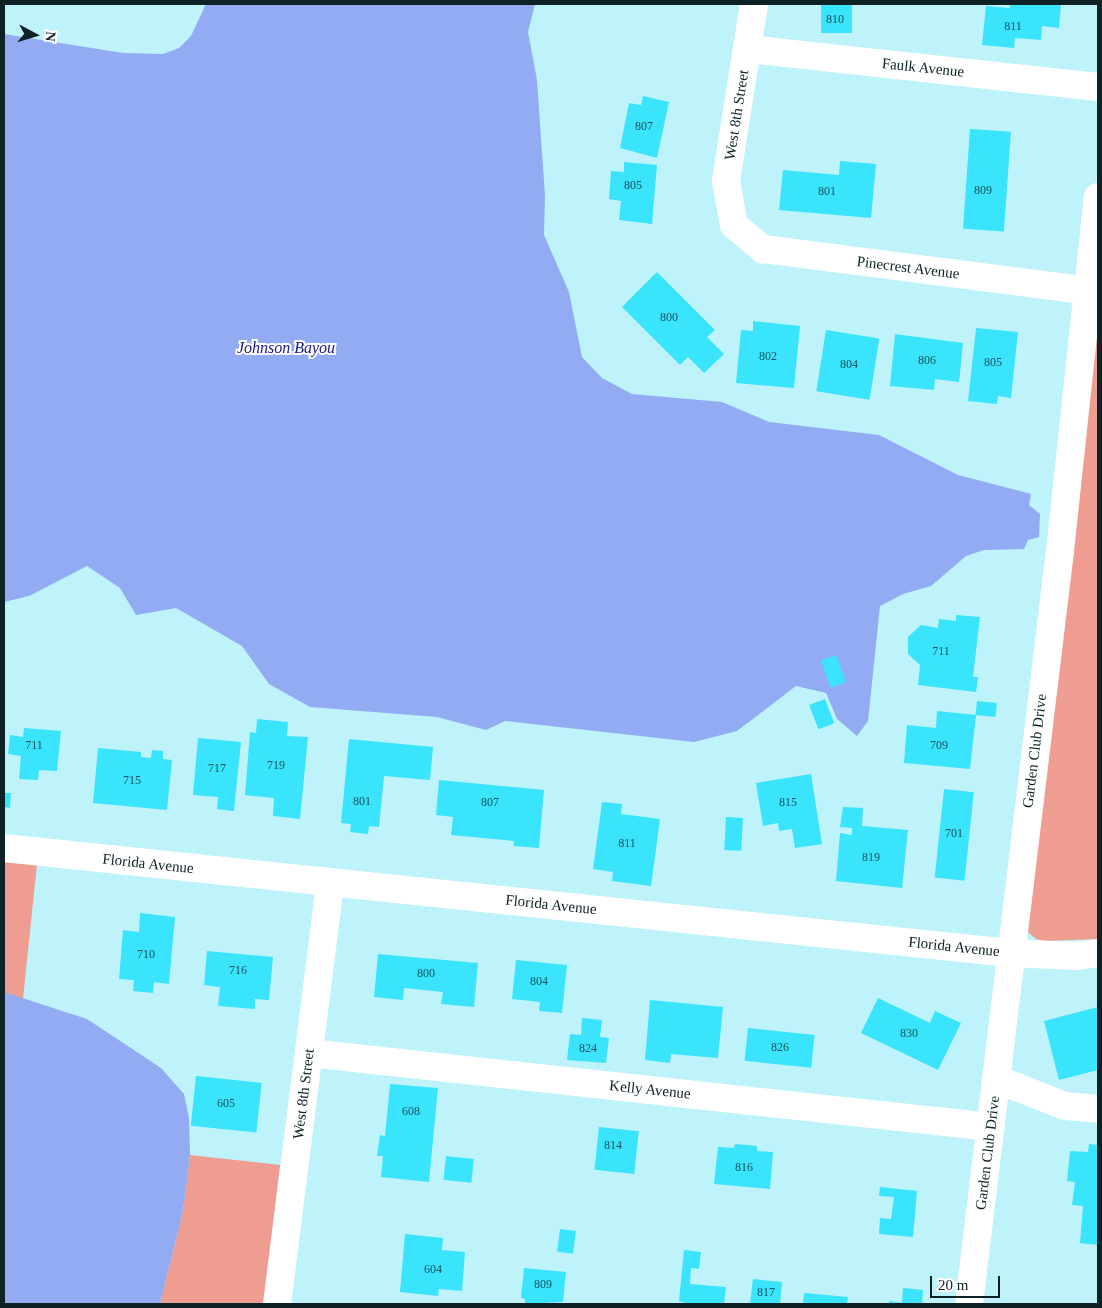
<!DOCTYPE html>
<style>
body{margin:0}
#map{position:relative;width:1102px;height:1308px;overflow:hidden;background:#bff3fc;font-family:"Times New Roman",serif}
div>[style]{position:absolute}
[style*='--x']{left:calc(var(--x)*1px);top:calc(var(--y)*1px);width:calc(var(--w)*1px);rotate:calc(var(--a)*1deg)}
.green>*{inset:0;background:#ef9d90}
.water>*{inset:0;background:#92abf3}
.building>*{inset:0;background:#39e4fc;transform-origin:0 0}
.minor>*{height:28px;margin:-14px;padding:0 14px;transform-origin:14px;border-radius:14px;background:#fff}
span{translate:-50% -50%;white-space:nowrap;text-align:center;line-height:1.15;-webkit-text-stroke:4px #fff;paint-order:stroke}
.number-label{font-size:12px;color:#19525c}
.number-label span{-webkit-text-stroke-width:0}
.street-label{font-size:15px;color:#0e2226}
.water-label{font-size:16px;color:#141980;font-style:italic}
.frame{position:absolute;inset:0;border:5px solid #0e2226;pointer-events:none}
.north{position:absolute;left:10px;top:10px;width:50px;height:50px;-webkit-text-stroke:4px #fff;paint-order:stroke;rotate:96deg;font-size:14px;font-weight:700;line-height:20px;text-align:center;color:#0e2226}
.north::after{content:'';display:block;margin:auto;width:18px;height:22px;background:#0e2226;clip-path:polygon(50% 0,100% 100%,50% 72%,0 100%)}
.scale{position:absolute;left:930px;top:1276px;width:70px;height:22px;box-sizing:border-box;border:2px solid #0e2226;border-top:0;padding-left:6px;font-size:15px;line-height:18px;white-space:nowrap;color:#0e2226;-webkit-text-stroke:4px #fff;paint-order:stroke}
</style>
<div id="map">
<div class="green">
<i style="clip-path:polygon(1098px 266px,1098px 939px,1045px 941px,1036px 939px,1027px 931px)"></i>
<i style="clip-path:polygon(4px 860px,37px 864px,23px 999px,4px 992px)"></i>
<i style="clip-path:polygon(190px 1155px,280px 1165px,264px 1304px,160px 1304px,183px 1211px)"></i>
</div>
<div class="water">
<i style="clip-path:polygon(206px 4px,535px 4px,528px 32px,537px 80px,545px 196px,544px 235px,569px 292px,582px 357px,602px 378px,632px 394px,722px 402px,769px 422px,879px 435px,958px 475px,1031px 494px,1029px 505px,1040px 514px,1039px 537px,1028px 540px,1024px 549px,984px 550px,966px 556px,931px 586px,903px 594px,880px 606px,868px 721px,857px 736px,837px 719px,826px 693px,796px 686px,737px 731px,694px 742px,505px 721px,486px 730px,437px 717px,310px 707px,269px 684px,242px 646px,176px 608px,136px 615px,120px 588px,87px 566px,29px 596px,4px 602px,4px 34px,123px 53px,163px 54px,179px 48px,191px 36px)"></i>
<i style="clip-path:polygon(4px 992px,87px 1019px,161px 1068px,184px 1094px,189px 1118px,190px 1155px,183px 1211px,160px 1304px,4px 1304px)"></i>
</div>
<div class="building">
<i style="left:821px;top:4px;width:31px;height:29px"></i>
<i style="clip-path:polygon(1010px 4px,1061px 4px,1059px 28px,1042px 26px,1041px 40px,1015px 38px,1014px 48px,982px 45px,986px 6px,1010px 8px)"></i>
<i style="clip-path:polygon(643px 96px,669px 102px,657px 158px,620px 148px,629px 103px,641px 105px)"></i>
<i style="left:970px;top:129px;width:41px;height:100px;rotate:4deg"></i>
<i style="clip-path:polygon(840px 161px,876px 164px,871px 218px,779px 210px,783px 170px,839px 175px)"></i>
<i style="clip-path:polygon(624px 162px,657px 165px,652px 224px,619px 220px,621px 201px,609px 199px,611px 171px,624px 172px)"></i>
<i style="clip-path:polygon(657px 272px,715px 330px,707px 337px,724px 354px,704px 373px,688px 357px,680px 365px,622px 307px)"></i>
<i style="clip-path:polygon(753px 321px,800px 326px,794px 388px,736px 383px,741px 330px,753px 331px)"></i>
<i style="clip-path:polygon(976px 328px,1018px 332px,1011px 398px,998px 396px,997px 404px,968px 401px)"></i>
<i style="left:826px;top:330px;width:54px;height:62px;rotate:9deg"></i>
<i style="clip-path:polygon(895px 334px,963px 343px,959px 382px,935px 379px,934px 390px,890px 386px)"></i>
<i style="clip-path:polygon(956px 615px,980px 617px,973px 677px,978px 677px,976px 692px,918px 685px,920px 665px,908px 654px,908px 637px,921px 625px,938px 628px,939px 619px,956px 621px)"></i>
<i style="left:836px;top:655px;width:29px;height:16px;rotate:70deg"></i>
<i style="left:825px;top:699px;width:26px;height:17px;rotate:69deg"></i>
<i style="left:977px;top:701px;width:20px;height:14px;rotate:6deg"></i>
<i style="clip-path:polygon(937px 711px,976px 715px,970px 769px,904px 763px,907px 725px,936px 728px)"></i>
<i style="clip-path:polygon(257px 719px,288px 722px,287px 736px,308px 737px,300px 819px,273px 816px,274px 798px,245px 795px,250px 732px,256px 733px)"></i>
<i style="clip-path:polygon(24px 728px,61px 731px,57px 771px,39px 770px,38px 780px,19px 779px,21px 756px,8px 754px,10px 735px,23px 737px)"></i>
<i style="clip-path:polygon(198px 738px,241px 742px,234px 811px,217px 809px,218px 797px,193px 795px)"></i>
<i style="clip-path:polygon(349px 739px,433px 747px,430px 780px,384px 776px,379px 827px,369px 826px,368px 834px,350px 832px,351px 824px,341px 823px)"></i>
<i style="clip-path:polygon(98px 748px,141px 752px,141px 757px,151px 758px,152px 750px,163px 751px,163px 759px,172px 760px,167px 810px,93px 803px)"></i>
<i style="clip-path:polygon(811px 774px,822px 844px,795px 848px,792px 829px,779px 831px,778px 823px,763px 826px,756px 783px)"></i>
<i style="clip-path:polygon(439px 780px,544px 790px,539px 848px,514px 846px,514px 841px,451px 835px,453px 817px,436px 815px)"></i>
<i style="left:944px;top:789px;width:30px;height:89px;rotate:6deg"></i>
<i style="clip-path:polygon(4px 793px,11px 793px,10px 808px,4px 807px)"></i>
<i style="clip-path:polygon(602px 802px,622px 804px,621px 814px,660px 819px,651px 886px,612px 881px,613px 872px,593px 869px)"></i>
<i style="clip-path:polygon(843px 807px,863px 808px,862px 826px,908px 830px,902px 888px,836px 881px,840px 833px,852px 835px,852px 828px,840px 827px)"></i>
<i style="left:726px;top:817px;width:17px;height:33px;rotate:3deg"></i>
<i style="clip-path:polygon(140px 913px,175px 917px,169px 984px,154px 982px,153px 993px,133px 991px,134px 980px,119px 979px,123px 930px,139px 932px)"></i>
<i style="clip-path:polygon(207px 951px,273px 957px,269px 1000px,255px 999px,255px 1009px,218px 1006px,220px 987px,204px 985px)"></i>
<i style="clip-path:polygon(378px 954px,478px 963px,474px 1007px,441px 1004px,443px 992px,404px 988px,403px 1000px,374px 997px)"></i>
<i style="clip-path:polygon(516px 960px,567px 965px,562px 1013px,539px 1011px,540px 1002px,512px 999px)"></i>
<i style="clip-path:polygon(878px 998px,930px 1023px,935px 1011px,961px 1023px,938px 1070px,861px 1033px)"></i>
<i style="clip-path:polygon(650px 1000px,723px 1007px,718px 1058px,671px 1054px,670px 1063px,645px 1060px)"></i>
<i style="clip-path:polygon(1098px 1007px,1098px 1070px,1059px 1080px,1044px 1021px)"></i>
<i style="clip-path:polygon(582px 1018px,602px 1020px,600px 1037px,609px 1038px,606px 1063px,567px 1060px,570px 1034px,581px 1035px)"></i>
<i style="left:748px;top:1028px;width:67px;height:33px;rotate:6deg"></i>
<i style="left:196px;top:1076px;width:66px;height:50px;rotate:6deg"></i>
<i style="clip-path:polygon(390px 1084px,438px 1088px,429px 1182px,381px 1177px,383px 1156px,377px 1156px,380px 1135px,385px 1136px)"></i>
<i style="left:599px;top:1127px;width:40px;height:43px;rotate:6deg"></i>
<i style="clip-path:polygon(735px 1144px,757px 1146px,757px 1151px,773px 1152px,770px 1189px,714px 1184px,718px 1147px,734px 1148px)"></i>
<i style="clip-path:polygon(1089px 1144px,1098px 1145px,1098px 1245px,1080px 1243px,1083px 1206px,1072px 1205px,1075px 1182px,1067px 1181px,1070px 1151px,1088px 1152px)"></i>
<i style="left:446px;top:1156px;width:28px;height:24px;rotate:6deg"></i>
<i style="clip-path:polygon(880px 1187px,917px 1191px,913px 1237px,879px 1234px,880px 1218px,891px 1219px,894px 1197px,879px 1196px)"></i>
<i style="left:560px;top:1229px;width:16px;height:23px;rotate:7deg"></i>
<i style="clip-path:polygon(405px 1234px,443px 1238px,442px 1250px,465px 1252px,462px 1291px,439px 1289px,438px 1296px,400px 1292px)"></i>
<i style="clip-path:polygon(684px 1250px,701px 1252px,699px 1269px,691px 1268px,690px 1284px,726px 1287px,724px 1304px,688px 1304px,679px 1301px)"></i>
<i style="clip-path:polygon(524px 1268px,566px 1272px,563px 1302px,525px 1304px,525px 1299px,521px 1298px)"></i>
<i style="clip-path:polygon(753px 1279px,782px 1282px,780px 1304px,750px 1304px)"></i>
<i style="clip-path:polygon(903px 1288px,923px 1290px,922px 1304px,889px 1304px,889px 1301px,902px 1303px)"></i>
<i style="clip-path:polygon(804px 1293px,848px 1297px,847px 1304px,803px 1304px)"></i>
</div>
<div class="minor">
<i style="--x:754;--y:4;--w:179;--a:99"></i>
<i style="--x:726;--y:181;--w:45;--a:79.7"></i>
<i style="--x:734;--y:225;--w:38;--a:40"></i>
<i style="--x:763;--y:249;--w:329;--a:7.3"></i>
<i style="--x:748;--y:49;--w:352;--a:6.2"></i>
<i style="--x:4;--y:848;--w:1011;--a:5.96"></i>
<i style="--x:1010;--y:953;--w:65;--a:2.6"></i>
<i style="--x:1075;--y:956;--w:23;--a:-7"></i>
<i style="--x:309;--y:1053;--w:686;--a:6.19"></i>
<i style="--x:996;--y:1079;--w:74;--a:21.4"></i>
<i style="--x:1065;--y:1106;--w:33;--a:5"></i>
<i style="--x:277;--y:1304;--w:424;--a:-82.8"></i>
<i style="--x:969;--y:1304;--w:758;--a:-83.11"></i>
<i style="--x:1060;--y:551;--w:356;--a:-83.9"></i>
</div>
<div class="number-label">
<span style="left:835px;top:20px">810</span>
<span style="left:1013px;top:27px">811</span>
<span style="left:644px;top:127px">807</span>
<span style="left:633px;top:186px">805</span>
<span style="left:983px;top:191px">809</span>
<span style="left:827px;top:192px">801</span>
<span style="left:669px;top:318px">800</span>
<span style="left:768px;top:357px">802</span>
<span style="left:927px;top:361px">806</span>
<span style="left:993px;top:363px">805</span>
<span style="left:849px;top:365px">804</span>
<span style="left:941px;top:652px">711</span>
<span style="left:34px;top:746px">711</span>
<span style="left:939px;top:746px">709</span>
<span style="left:276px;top:766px">719</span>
<span style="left:217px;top:769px">717</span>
<span style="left:132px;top:781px">715</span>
<span style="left:362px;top:802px">801</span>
<span style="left:490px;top:803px">807</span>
<span style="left:788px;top:803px">815</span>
<span style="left:954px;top:834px">701</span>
<span style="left:627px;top:844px">811</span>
<span style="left:871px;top:858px">819</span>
<span style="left:146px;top:955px">710</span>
<span style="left:238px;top:971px">716</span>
<span style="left:426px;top:974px">800</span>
<span style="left:539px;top:982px">804</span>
<span style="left:909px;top:1034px">830</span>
<span style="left:780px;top:1048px">826</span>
<span style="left:588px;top:1049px">824</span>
<span style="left:226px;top:1104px">605</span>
<span style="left:411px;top:1112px">608</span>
<span style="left:613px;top:1146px">814</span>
<span style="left:744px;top:1168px">816</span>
<span style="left:433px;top:1270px">604</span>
<span style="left:543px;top:1285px">809</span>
<span style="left:766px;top:1293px">817</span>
</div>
<div class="street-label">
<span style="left:923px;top:68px;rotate:6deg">Faulk Avenue</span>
<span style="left:737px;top:115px;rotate:-81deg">West 8th Street</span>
<span style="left:908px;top:268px;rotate:7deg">Pinecrest Avenue</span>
<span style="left:1035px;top:751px;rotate:-83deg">Garden Club Drive</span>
<span style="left:148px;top:864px;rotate:6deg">Florida Avenue</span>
<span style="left:551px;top:905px;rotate:6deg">Florida Avenue</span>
<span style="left:954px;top:947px;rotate:6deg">Florida Avenue</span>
<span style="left:650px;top:1090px;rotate:6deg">Kelly Avenue</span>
<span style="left:304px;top:1094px;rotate:-83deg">West 8th Street</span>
<span style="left:988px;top:1153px;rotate:-83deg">Garden Club Drive</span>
</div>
<div class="water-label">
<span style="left:286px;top:348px">Johnson Bayou</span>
</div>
<div class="frame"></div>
<div class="north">N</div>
<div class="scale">20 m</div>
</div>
